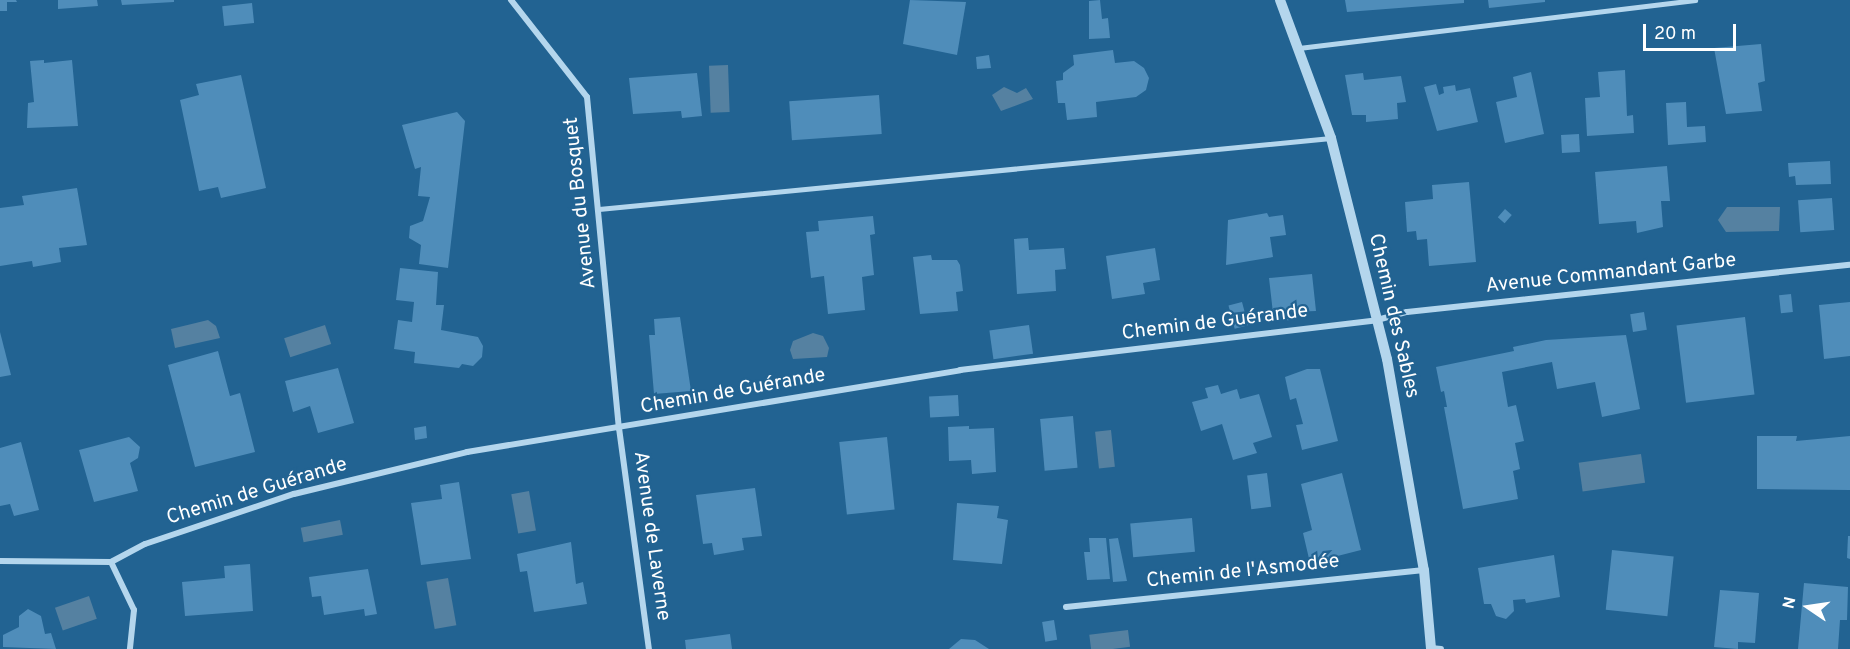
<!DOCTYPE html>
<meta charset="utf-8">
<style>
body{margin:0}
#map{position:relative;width:1850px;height:649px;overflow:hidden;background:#226392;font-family:Overpass,sans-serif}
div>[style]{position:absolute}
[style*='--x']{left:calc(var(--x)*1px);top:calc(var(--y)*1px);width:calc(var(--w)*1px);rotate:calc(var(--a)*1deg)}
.water>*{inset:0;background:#5581a1;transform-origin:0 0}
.building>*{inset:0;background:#4f8dba;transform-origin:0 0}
.service>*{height:4.5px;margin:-2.25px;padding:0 2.25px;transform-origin:2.25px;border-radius:2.25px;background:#b4d6ed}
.minor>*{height:6px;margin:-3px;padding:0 3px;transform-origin:3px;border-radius:3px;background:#b4d6ed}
.tertiary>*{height:10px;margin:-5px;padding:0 5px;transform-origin:5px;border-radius:5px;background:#b4d6ed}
span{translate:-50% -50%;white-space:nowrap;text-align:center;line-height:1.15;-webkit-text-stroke:4.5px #226392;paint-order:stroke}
.street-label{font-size:20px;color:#fff}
.north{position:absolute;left:1778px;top:577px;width:60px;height:60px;-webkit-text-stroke:4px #226392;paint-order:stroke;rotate:283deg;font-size:16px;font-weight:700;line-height:24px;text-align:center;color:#fff}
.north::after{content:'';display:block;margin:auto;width:21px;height:27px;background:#fff;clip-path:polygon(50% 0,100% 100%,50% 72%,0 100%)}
.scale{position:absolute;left:1643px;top:24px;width:93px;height:27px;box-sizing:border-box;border:3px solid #fff;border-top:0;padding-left:8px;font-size:18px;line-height:21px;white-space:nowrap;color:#fff;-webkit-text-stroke:4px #226392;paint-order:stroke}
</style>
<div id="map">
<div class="water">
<i style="left:728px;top:65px;width:47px;height:19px;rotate:88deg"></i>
<i style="clip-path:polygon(1004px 87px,1017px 93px,1026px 88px,1033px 99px,1001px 111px,992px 95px)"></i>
<i style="clip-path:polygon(1727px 207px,1780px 207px,1779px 231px,1726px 232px,1718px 220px)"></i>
<i style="clip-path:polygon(208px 320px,216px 326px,220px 338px,175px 348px,171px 329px)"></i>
<i style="left:325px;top:325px;width:20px;height:43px;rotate:72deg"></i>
<i style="clip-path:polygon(813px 333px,823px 336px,829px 348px,827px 357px,793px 359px,790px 350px,793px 341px)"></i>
<i style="left:1111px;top:430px;width:37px;height:16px;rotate:84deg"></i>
<i style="left:1641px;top:454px;width:29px;height:63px;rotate:82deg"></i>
<i style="left:529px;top:491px;width:40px;height:18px;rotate:80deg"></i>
<i style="left:340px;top:520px;width:15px;height:40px;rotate:79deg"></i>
<i style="left:448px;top:578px;width:48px;height:22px;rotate:80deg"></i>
<i style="left:89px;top:596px;width:24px;height:36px;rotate:71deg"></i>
<i style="left:1128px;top:630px;width:17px;height:39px;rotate:83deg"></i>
</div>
<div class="building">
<i style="clip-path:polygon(0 0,16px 0,17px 2px,7px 2px,7px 11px,0 11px)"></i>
<i style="clip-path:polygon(58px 0,97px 0,98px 6px,58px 9px)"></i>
<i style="clip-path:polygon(121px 0,174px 0,174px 2px,122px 5px)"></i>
<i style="clip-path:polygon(910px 0,966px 2px,957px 55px,903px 44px)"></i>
<i style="clip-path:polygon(1100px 0,1102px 19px,1108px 18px,1110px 38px,1089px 39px,1089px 1px)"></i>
<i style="clip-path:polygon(1345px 0,1464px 0,1464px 3px,1347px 12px)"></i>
<i style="clip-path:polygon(1488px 0,1545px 0,1545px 2px,1489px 8px)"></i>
<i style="left:252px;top:3px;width:20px;height:30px;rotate:84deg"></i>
<i style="clip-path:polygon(1761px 44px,1765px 81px,1758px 83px,1762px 111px,1726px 114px,1714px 48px)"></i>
<i style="clip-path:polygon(1113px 50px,1115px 63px,1134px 61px,1144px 68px,1149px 78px,1146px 90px,1136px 97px,1096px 102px,1097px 117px,1067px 120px,1065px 103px,1058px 103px,1056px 81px,1063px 80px,1063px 73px,1074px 65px,1073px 55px)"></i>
<i style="clip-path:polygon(989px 55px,991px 68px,977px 69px,976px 57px)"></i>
<i style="clip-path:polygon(44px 60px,44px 63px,72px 60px,78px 126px,27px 128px,28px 103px,34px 102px,30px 61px)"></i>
<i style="clip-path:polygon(1625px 70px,1627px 116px,1633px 115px,1634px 133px,1587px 136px,1585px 98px,1600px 97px,1598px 72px)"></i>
<i style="clip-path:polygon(1531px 72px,1544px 134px,1505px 143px,1496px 102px,1517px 97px,1513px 77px)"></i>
<i style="clip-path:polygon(697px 73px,702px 116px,682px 118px,681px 111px,633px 114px,629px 78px)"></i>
<i style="clip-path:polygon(1363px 73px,1364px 80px,1401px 76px,1406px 102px,1397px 103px,1398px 119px,1366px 122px,1366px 115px,1352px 115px,1345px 75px)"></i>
<i style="clip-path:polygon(241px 75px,266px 188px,221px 198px,218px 187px,199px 191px,180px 100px,199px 95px,196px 84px)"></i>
<i style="clip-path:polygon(1436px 84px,1439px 95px,1444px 93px,1443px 87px,1455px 85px,1456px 91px,1470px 88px,1478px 122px,1437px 131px,1424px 87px)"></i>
<i style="left:879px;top:95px;width:39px;height:90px;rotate:86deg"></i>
<i style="clip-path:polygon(1686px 102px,1687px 127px,1705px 126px,1706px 142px,1668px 145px,1666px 103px)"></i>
<i style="clip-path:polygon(457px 112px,465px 121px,448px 268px,419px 264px,421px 245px,409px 238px,410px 226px,423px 221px,430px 197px,418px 196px,421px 167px,415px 169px,402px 125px)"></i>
<i style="left:1579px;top:134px;width:18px;height:18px;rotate:87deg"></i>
<i style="clip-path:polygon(1830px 161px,1831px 184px,1796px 185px,1795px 176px,1789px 177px,1788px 163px)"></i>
<i style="clip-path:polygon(1667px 166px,1670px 201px,1661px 201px,1663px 227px,1637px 233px,1636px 221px,1599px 224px,1595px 172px)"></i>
<i style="clip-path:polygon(1469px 182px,1476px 262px,1429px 266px,1427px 239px,1417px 240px,1416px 231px,1407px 232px,1405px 202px,1433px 199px,1432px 185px)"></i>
<i style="clip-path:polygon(77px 188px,87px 245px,59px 248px,61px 262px,33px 267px,32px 261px,0 266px,0 208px,24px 205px,22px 196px)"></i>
<i style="left:1832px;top:198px;width:32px;height:34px;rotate:86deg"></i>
<i style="left:1505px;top:209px;width:9px;height:11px;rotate:41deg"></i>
<i style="clip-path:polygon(1267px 213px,1269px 217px,1283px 215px,1286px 235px,1270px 237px,1273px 257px,1226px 265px,1228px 220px)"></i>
<i style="clip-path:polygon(873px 216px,875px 234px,870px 235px,874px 275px,862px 277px,865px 310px,828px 314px,824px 276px,811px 278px,806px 232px,819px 231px,818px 221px)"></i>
<i style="clip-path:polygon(1028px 238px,1029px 250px,1064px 248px,1066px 269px,1055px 270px,1056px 291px,1017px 294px,1014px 239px)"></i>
<i style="clip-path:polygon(1155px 248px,1160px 280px,1143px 283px,1145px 294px,1112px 299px,1106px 256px)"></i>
<i style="clip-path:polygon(931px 255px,932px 260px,957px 260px,960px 265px,963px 291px,956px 292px,958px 311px,920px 314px,913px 257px)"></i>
<i style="clip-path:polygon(400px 268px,438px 272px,436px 305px,444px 305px,441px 330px,478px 337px,483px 346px,482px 357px,473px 366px,462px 364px,459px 368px,414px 363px,415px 352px,394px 349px,398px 320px,412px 322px,414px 302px,396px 300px)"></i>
<i style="clip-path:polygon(1312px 274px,1316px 311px,1291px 312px,1290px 320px,1274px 322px,1269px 278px)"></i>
<i style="left:1791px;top:294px;width:18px;height:12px;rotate:84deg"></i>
<i style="left:1242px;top:302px;width:24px;height:14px;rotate:75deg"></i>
<i style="clip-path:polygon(1850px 302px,1850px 356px,1824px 359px,1819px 305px)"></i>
<i style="left:1644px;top:312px;width:18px;height:14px;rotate:81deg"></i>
<i style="clip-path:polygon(680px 317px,691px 391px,654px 394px,649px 335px,655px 335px,654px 319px)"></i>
<i style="left:1745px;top:317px;width:78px;height:69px;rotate:83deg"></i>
<i style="left:1029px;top:325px;width:29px;height:40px;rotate:82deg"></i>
<i style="clip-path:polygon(0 332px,11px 375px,0 377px)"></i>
<i style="clip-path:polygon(1626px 335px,1640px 409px,1602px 417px,1595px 382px,1557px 389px,1552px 362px,1502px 372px,1508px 407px,1516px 405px,1524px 441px,1515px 443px,1520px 469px,1513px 471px,1518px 499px,1463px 509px,1444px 407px,1447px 407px,1444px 391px,1441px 392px,1436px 367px,1514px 351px,1513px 347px,1546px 340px)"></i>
<i style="clip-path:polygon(218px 351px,230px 396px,240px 393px,255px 452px,195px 467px,168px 365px)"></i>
<i style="clip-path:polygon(338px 368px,354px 423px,318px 433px,310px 406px,293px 412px,285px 381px)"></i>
<i style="clip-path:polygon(1307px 369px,1320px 369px,1338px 441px,1302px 450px,1296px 425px,1303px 424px,1296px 398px,1290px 400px,1285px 377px)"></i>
<i style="clip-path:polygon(1218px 385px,1221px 394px,1237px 389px,1240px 399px,1259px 394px,1272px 437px,1253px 443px,1257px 453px,1233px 460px,1222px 424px,1201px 431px,1192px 402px,1208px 398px,1205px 388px)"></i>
<i style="left:958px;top:395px;width:21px;height:29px;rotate:87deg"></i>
<i style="left:1073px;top:416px;width:52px;height:33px;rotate:85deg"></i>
<i style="clip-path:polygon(426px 426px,427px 438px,415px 440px,414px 428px)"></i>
<i style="clip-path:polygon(969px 426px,969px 429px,994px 428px,996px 472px,972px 474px,971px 460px,949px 461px,948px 427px)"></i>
<i style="clip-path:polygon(1757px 436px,1797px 436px,1796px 441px,1850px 436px,1850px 490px,1757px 489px)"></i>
<i style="clip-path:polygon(129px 437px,140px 447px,138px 458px,130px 463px,138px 491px,94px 502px,79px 450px)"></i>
<i style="left:887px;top:437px;width:73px;height:48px;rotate:84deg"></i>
<i style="clip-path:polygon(21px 442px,39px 510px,14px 516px,10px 504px,0 506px,0 448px)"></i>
<i style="left:1267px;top:473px;width:34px;height:20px;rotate:83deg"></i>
<i style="clip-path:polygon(1342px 473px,1361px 550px,1310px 563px,1303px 533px,1312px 530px,1301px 484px)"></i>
<i style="clip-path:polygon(459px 482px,471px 559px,421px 565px,411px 503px,442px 499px,440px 485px)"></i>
<i style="clip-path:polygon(755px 488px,762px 536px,742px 538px,744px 550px,714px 555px,712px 543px,703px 544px,696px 495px)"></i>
<i style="clip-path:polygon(957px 503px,999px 506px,997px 518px,1008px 520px,1002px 564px,953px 560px)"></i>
<i style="left:1192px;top:518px;width:34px;height:62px;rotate:85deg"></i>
<i style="clip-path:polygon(1848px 536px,1850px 536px,1850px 559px,1847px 558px)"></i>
<i style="clip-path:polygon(1089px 538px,1106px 538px,1110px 579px,1087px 580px,1084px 552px,1090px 552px)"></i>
<i style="clip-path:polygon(1118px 538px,1127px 581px,1113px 582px,1109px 539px)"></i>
<i style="clip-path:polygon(571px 542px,576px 584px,583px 582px,587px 604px,534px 612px,527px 571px,520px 572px,517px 554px)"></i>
<i style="left:1612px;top:550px;width:62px;height:60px;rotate:6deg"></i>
<i style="clip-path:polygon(1554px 555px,1560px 597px,1526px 603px,1525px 599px,1513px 600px,1514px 611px,1506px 619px,1496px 616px,1491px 604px,1484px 604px,1478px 568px)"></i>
<i style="clip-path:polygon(250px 564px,253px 611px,185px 616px,182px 582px,225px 578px,224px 566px)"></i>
<i style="clip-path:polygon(368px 569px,377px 614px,365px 616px,364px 609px,324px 615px,321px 596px,312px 597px,309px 577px)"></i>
<i style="clip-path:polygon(1804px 583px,1848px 587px,1847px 620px,1840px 620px,1838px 649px,1798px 649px)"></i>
<i style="clip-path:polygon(1720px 590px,1759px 593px,1755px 643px,1738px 642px,1738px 649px,1714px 647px)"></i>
<i style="clip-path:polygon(28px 609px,41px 616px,45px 634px,51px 633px,56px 649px,3px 647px,3px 635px,19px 627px,19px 616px)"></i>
<i style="left:1054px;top:620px;width:20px;height:12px;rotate:81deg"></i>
<i style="clip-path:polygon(730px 634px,732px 649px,686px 649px,685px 640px)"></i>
<i style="clip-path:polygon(961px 639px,975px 640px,989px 649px,949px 649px)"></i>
</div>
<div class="service">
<i style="--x:1299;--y:48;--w:399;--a:-6.9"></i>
<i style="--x:599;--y:209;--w:735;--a:-5.54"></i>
</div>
<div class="minor">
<i style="--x:511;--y:0;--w:123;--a:51.9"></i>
<i style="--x:587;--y:97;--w:333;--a:84.5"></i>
<i style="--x:619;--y:428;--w:223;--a:82.3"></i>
<i style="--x:0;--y:561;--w:111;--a:0.5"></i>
<i style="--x:111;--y:562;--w:53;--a:64.4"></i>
<i style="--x:134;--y:610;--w:39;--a:96"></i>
<i style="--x:111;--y:562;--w:38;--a:-28"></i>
<i style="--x:145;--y:544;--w:157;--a:-18.6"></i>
<i style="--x:294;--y:494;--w:178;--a:-13.6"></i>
<i style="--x:467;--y:452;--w:500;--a:-9.4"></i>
<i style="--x:960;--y:370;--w:420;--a:-6.8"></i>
<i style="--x:1377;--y:320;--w:31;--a:-15"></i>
<i style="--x:1407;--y:312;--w:445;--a:-6.1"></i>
<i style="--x:1066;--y:607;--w:360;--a:-5.9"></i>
<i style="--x:1431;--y:648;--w:10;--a:6"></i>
</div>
<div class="tertiary">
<i style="--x:1280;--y:0;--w:147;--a:69.7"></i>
<i style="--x:1331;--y:138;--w:228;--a:75.8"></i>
<i style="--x:1387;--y:359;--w:214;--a:80.1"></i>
<i style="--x:1424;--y:570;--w:79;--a:84.9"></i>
</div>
<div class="street-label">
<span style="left:581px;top:203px;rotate:-96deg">Avenue du Bosquet</span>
<span style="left:1611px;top:274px;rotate:-6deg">Avenue Commandant Garbe</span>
<span style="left:1393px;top:316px;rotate:77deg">Chemin des Sables</span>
<span style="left:1215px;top:323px;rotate:-7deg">Chemin de Guérande</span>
<span style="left:733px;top:392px;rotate:-10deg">Chemin de Guérande</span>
<span style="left:257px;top:492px;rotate:-17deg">Chemin de Guérande</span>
<span style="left:651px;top:536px;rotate:82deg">Avenue de Laverne</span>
<span style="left:1243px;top:572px;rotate:-6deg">Chemin de l'Asmodée</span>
</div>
<div class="north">N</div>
<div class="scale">20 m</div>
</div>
